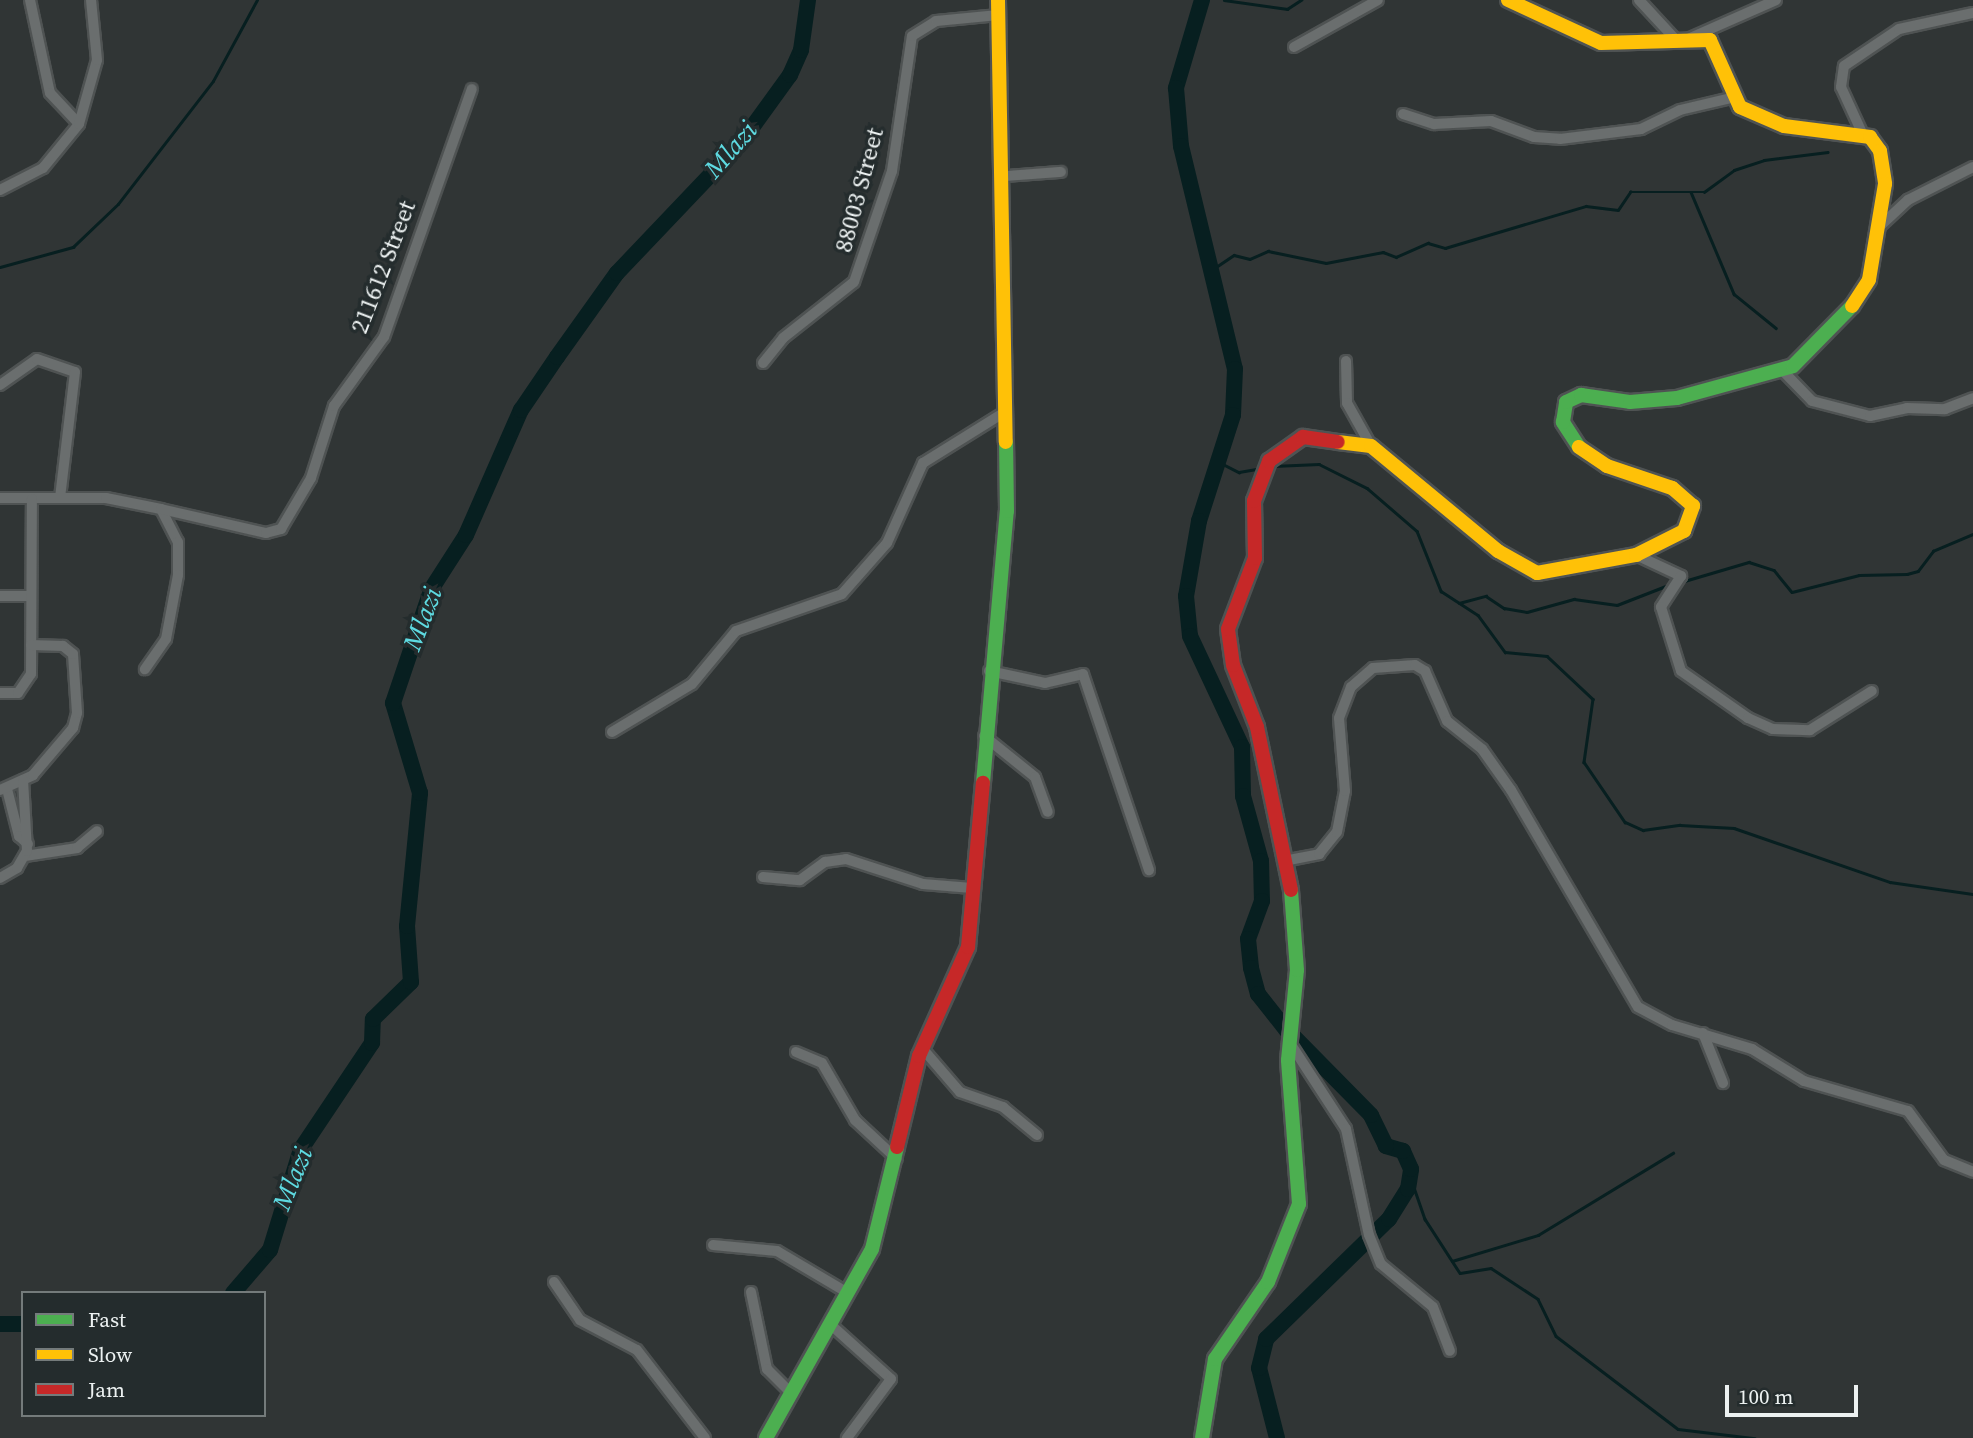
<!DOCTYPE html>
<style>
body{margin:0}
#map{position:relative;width:1973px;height:1438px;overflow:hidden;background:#303535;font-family:"Source Serif 4",serif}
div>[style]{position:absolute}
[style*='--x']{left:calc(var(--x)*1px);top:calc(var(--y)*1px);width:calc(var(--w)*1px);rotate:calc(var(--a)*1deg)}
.stream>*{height:2.5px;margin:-1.25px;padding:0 1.25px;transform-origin:1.25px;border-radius:1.25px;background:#071f20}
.river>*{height:16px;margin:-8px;padding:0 8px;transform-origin:8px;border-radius:8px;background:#071f20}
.roads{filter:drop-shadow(2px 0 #4f5353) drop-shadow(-2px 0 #4f5353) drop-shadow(0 2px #4f5353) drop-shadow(0 -2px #4f5353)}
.street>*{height:10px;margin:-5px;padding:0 5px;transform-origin:5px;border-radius:5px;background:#6a6e6e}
.fast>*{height:14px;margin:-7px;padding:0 7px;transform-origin:7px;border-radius:7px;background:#4caf50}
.slow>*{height:14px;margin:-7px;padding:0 7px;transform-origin:7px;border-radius:7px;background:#ffc107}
.jam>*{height:14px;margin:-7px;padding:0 7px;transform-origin:7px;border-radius:7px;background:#c62828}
span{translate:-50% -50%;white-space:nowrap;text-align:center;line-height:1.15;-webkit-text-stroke:7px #242c2d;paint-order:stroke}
.street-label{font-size:24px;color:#ecf1f1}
.water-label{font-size:26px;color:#5edae1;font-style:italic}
.legend{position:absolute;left:21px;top:1291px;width:245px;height:126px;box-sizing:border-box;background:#242c2d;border:2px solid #747b7b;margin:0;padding:9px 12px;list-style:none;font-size:21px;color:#ecf1f1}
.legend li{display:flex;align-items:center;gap:14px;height:35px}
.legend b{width:35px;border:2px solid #747b7b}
.scale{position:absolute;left:1725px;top:1385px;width:133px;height:32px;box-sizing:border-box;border:4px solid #ecf1f1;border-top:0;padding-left:9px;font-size:21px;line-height:24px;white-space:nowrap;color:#ecf1f1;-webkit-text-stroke:5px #242c2d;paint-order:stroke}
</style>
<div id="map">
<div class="stream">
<i style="--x:1224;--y:0;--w:64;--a:8.1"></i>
<i style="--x:1287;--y:9;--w:17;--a:-33"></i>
<i style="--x:1691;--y:192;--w:111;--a:67.1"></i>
<i style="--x:1734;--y:294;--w:54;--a:39"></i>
<i style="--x:0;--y:267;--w:76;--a:-15.3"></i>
<i style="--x:73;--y:247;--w:62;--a:-43.7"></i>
<i style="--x:118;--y:204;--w:155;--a:-52.3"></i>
<i style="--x:213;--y:81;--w:92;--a:-61.5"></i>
<i style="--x:1213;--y:269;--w:25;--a:-34"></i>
<i style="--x:1234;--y:255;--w:16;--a:14"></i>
<i style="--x:1250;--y:259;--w:20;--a:-24"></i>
<i style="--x:1268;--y:251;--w:59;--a:11.7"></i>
<i style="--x:1326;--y:263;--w:58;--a:-10.9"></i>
<i style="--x:1383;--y:252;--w:14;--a:21"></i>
<i style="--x:1396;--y:257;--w:35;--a:-24"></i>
<i style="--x:1428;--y:243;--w:18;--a:16"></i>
<i style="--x:1445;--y:248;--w:147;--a:-16.6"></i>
<i style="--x:1586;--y:206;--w:32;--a:7"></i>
<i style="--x:1618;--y:210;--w:22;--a:-56"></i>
<i style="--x:1630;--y:192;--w:74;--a:0"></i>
<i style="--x:1704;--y:192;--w:37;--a:-36"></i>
<i style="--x:1734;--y:170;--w:32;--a:-18"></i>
<i style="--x:1764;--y:160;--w:64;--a:-7.2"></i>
<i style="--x:1217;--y:461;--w:25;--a:27"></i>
<i style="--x:1239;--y:472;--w:23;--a:-10"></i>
<i style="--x:1273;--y:466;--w:46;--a:-2.5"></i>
<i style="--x:1319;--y:464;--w:54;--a:26.6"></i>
<i style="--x:1367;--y:488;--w:66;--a:40.7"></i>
<i style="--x:1417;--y:531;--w:65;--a:68.2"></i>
<i style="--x:1441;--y:591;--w:44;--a:33"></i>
<i style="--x:1478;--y:615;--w:46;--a:53.9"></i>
<i style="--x:1505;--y:652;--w:42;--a:5.4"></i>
<i style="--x:1547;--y:656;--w:63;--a:43.1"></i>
<i style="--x:1593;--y:699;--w:64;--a:98.1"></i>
<i style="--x:1584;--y:762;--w:73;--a:55.7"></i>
<i style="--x:1625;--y:822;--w:20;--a:24"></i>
<i style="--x:1643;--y:830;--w:37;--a:-8"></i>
<i style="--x:1680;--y:825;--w:54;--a:3.2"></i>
<i style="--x:1734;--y:828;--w:165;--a:19.1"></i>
<i style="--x:1890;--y:882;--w:84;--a:8.2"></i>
<i style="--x:1681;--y:582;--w:71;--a:-16.4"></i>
<i style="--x:1749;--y:562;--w:26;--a:18"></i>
<i style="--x:1774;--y:570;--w:28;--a:51"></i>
<i style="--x:1792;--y:592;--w:69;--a:-14.2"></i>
<i style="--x:1859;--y:575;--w:48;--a:-1.2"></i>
<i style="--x:1907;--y:574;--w:11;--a:-15"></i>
<i style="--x:1918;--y:571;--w:25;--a:-53"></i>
<i style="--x:1933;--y:551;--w:43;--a:-23"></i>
<i style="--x:1459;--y:603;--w:28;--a:-15"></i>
<i style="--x:1486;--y:596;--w:22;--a:34"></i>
<i style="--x:1504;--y:608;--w:23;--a:10"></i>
<i style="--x:1527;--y:612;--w:49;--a:-15.5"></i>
<i style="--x:1574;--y:599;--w:43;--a:7.9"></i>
<i style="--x:1617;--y:605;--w:58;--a:-21.3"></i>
<i style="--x:1410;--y:1176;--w:46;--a:70.8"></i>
<i style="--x:1425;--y:1219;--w:64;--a:57.1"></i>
<i style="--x:1460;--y:1273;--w:31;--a:-9"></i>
<i style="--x:1491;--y:1268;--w:56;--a:33.4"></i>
<i style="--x:1538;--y:1299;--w:41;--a:64.1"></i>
<i style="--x:1556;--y:1336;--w:153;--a:37.3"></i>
<i style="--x:1678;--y:1429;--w:77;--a:6.8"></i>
<i style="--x:1452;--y:1261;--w:90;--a:-16.8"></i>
<i style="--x:1538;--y:1235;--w:158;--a:-31.3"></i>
</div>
<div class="river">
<i style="--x:1202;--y:0;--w:92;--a:106.5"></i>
<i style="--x:1176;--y:88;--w:58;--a:85.1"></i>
<i style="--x:1181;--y:146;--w:229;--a:76.4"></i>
<i style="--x:1235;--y:369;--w:46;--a:92.5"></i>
<i style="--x:1233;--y:415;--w:111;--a:107.8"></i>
<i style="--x:1199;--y:521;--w:76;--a:99.8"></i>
<i style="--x:1186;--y:596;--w:40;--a:84.3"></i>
<i style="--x:1190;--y:636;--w:123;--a:64.9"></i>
<i style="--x:1242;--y:747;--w:49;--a:88.8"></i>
<i style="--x:1243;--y:796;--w:67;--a:74.5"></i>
<i style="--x:1261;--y:861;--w:40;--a:88.6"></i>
<i style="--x:1262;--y:901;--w:40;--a:110.2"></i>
<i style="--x:1248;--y:939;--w:29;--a:84"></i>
<i style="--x:1251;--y:968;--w:27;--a:75"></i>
<i style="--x:1258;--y:994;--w:48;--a:51.7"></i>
<i style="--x:233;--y:1293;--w:57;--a:-49.3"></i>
<i style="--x:270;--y:1250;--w:106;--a:-72.9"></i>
<i style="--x:301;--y:1149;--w:128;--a:-56.2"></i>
<i style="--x:372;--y:1043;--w:24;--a:-88"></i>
<i style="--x:373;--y:1019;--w:53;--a:-44.2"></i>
<i style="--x:411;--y:982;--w:56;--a:-94.1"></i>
<i style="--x:407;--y:926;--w:134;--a:-84.4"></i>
<i style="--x:420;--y:793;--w:94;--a:-106.7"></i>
<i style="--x:393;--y:703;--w:121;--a:-71.3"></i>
<i style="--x:432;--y:588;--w:63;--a:-57.3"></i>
<i style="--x:466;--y:535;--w:137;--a:-66.3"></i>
<i style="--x:521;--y:410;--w:64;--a:-55.8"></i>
<i style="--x:557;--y:357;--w:103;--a:-54.5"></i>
<i style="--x:617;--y:273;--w:178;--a:-46.4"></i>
<i style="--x:740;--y:144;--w:85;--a:-54.1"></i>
<i style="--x:790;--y:75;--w:27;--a:-66"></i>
<i style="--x:801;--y:50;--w:50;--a:-82"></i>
<i style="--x:0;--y:1324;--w:23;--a:0"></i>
<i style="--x:1277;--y:1438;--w:72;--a:-104.4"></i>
<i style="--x:1259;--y:1368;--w:30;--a:-76"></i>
<i style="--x:1266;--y:1339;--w:172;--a:-44.3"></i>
<i style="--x:1389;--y:1219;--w:36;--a:-58"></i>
<i style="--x:1408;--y:1189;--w:20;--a:-81"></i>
<i style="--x:1411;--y:1169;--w:20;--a:-114"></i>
<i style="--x:1403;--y:1151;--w:18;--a:-164"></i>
<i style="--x:1386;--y:1146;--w:34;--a:-116"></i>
<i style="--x:1371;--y:1115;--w:115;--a:-134.6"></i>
</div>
<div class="roads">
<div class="street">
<i style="--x:30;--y:0;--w:95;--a:77.9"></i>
<i style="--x:50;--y:93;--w:42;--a:46.9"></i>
<i style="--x:1639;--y:0;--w:54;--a:47.2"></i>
<i style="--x:1690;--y:38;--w:94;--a:-23.8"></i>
<i style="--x:1294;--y:47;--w:96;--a:-29.2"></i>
<i style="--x:1403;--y:114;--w:33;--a:18"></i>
<i style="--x:1434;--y:124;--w:57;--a:-3"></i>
<i style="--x:1491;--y:121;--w:46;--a:20.4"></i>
<i style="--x:1534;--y:137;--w:26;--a:4"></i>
<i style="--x:1560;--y:139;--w:82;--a:-7"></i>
<i style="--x:1641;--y:129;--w:43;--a:-26"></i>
<i style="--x:1680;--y:110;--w:52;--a:-13.2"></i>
<i style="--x:1864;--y:137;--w:55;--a:-114.7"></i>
<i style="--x:1841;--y:87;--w:21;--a:-82"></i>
<i style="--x:1844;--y:66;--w:66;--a:-33.9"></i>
<i style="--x:1899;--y:29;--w:76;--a:-12.2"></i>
<i style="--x:1006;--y:176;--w:55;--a:-4.2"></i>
<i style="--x:0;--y:190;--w:48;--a:-27.1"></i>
<i style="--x:43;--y:168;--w:57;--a:-50.7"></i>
<i style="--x:79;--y:124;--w:66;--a:-74.3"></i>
<i style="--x:97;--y:60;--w:60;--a:-95.7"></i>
<i style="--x:1879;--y:227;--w:40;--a:-43"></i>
<i style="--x:1908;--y:200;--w:73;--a:-26.9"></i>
<i style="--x:1346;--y:361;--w:42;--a:88.6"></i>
<i style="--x:1347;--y:403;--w:49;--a:60.8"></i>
<i style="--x:763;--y:363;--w:32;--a:-51"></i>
<i style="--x:783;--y:338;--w:90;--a:-38.3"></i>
<i style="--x:854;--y:282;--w:117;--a:-71.1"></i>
<i style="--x:892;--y:171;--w:136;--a:-81.6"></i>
<i style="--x:912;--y:36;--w:28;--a:-32"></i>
<i style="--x:936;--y:21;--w:63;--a:-5.4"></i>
<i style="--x:1782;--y:370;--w:43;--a:45.9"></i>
<i style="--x:1812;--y:401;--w:60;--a:14.5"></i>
<i style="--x:1870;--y:416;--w:38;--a:-12"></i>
<i style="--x:1907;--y:408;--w:38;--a:2"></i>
<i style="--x:1945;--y:409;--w:30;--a:-21"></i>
<i style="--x:0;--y:385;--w:45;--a:-35.1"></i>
<i style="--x:37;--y:359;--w:40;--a:18.9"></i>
<i style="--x:75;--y:372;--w:127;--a:96.8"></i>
<i style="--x:0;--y:498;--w:106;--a:0"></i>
<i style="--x:106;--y:498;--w:56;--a:11.3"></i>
<i style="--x:161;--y:509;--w:37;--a:63"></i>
<i style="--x:178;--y:542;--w:33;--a:90"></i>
<i style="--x:178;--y:575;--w:65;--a:100.6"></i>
<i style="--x:166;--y:639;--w:37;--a:125"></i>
<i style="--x:161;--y:509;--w:108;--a:12.9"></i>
<i style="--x:266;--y:533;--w:16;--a:-15"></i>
<i style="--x:281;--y:529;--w:59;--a:-59.5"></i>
<i style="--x:311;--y:478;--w:76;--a:-72.3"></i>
<i style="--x:334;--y:406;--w:85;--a:-54.1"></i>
<i style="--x:384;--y:337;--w:263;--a:-70.5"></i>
<i style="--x:1636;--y:555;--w:50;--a:25"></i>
<i style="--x:1681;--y:576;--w:37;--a:123"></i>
<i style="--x:1661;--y:607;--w:67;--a:72.6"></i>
<i style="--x:1681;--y:671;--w:82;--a:35"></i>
<i style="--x:1748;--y:718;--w:27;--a:24"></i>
<i style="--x:1773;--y:729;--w:37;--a:2"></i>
<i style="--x:1810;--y:730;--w:73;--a:-32.2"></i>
<i style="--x:0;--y:596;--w:31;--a:0"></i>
<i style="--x:989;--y:671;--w:57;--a:12.1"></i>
<i style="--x:1045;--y:683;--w:39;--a:-13"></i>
<i style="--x:1083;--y:674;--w:207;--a:71.4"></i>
<i style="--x:0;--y:693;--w:18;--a:0"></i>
<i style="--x:18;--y:693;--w:23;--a:-56"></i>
<i style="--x:31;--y:674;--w:175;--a:-89.7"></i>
<i style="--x:612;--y:732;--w:93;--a:-31"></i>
<i style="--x:692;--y:684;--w:69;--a:-50.3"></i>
<i style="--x:736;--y:631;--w:112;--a:-19.2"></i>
<i style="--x:842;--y:594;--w:68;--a:-48.6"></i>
<i style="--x:887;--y:543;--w:88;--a:-65.8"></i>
<i style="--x:923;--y:463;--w:97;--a:-31.9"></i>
<i style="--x:984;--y:736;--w:65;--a:38.8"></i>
<i style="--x:1035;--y:777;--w:37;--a:70"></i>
<i style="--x:7;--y:789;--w:49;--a:75.7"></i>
<i style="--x:19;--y:836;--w:12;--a:42"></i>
<i style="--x:0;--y:790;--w:36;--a:-24"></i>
<i style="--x:33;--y:775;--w:62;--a:-49.6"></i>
<i style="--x:73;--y:728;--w:16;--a:-75"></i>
<i style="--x:77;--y:713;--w:59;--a:-93.9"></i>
<i style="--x:73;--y:654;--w:13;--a:-141"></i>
<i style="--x:63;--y:646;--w:32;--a:-178"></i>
<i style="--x:25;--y:856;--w:53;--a:-8.7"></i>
<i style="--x:77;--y:848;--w:26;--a:-40"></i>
<i style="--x:1289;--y:860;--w:31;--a:-11"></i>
<i style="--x:1319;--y:854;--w:28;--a:-51"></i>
<i style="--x:1337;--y:832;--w:42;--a:-79"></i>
<i style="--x:1345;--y:791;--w:73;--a:-94.7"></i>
<i style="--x:1339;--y:718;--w:33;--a:-69"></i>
<i style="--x:1351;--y:687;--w:29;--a:-41"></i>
<i style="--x:1373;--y:668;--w:42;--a:-4.1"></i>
<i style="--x:1415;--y:665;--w:12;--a:31"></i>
<i style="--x:1425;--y:671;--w:55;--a:66.3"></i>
<i style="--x:1447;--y:721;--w:45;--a:38.7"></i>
<i style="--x:1482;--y:749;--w:50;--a:54.7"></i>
<i style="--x:1511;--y:790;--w:251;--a:59.7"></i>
<i style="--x:1638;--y:1007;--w:38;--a:28"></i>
<i style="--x:1672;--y:1025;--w:84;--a:16.7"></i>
<i style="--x:1752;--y:1049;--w:61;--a:31.6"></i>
<i style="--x:1804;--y:1081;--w:108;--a:16.1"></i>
<i style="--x:1908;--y:1111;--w:61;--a:53.7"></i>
<i style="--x:1944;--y:1160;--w:31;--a:22"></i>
<i style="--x:763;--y:877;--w:37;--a:5"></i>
<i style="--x:800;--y:880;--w:31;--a:-36"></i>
<i style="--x:825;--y:862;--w:21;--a:-8"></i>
<i style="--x:846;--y:859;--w:81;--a:18"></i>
<i style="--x:923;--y:884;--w:49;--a:4.7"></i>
<i style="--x:0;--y:878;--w:20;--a:-30"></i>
<i style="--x:17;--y:868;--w:20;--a:-60"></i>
<i style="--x:27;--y:851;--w:71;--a:-93.2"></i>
<i style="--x:1703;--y:1033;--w:54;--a:68.2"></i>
<i style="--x:1288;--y:1040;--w:106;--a:56.9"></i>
<i style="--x:1346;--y:1129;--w:108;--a:77.8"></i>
<i style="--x:1369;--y:1235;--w:31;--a:68"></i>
<i style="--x:1381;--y:1264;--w:67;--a:39.6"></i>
<i style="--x:1433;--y:1307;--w:47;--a:68.9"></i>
<i style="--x:922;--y:1048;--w:58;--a:49.2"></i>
<i style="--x:960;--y:1092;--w:46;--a:19.2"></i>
<i style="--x:1003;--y:1107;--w:44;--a:39.5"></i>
<i style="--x:796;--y:1052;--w:28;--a:23"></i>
<i style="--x:822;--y:1063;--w:66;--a:59.9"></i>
<i style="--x:855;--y:1120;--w:57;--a:42.9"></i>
<i style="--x:713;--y:1245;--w:64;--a:5.4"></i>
<i style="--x:777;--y:1251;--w:82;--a:30.6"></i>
<i style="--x:554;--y:1282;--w:46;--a:55.6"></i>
<i style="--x:580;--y:1320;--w:64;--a:27.8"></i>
<i style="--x:637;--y:1350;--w:111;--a:52.3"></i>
<i style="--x:751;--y:1292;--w:79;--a:78.3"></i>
<i style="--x:767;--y:1369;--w:34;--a:45"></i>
<i style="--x:830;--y:1324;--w:82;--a:42"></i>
<i style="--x:891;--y:1379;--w:74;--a:126.7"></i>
</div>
<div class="fast">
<i style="--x:1579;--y:447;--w:30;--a:-123"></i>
<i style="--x:1563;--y:422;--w:20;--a:-81"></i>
<i style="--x:1566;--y:402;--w:17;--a:-25"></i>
<i style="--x:1581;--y:395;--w:49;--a:8.1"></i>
<i style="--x:1630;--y:402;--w:47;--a:-4.9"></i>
<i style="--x:1677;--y:398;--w:120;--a:-15.4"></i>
<i style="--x:1793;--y:366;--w:84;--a:-45.5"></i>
<i style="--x:983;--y:783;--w:273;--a:-85"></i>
<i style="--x:1007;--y:511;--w:69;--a:-90.8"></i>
<i style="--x:766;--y:1438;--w:217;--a:-60.7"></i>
<i style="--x:872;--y:1249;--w:105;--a:-76.2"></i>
<i style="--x:1202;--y:1438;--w:80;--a:-80.7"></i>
<i style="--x:1215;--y:1359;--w:93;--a:-55.5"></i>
<i style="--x:1268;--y:1282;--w:84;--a:-68.3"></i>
<i style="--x:1299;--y:1204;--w:144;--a:-94.4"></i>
<i style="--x:1288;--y:1060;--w:90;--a:-84.3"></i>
<i style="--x:1297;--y:970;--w:80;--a:-94.3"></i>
</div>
<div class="slow">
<i style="--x:998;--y:0;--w:442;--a:89"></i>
<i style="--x:1508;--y:0;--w:102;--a:24.8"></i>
<i style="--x:1601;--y:43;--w:109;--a:-1.6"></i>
<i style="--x:1710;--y:40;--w:73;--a:65.9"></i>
<i style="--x:1740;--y:107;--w:48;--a:23.4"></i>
<i style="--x:1784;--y:126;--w:87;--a:7.3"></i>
<i style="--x:1870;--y:137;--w:17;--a:54"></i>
<i style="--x:1880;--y:151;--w:33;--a:81"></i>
<i style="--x:1885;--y:184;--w:97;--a:99.5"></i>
<i style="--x:1869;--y:280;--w:31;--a:123"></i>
<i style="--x:1338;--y:442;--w:33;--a:7"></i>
<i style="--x:1371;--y:446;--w:165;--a:39.6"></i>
<i style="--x:1498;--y:551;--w:45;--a:29.4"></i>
<i style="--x:1537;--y:573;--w:101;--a:-10.3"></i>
<i style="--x:1636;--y:555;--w:54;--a:-26.6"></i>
<i style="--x:1684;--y:531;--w:27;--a:-70"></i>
<i style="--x:1693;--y:506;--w:28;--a:-139"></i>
<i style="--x:1672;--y:488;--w:69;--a:-161.3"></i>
<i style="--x:1607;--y:466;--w:34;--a:-146"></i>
</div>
<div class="jam">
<i style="--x:1291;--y:890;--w:167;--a:-101.8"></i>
<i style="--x:1257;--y:727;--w:66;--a:-111.2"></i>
<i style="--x:1233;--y:665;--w:36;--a:-98"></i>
<i style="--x:1228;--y:629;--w:76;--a:-69.2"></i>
<i style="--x:1255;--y:558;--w:57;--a:-91"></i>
<i style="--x:1254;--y:501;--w:43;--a:-69.4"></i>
<i style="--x:1269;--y:461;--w:42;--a:-35.2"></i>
<i style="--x:1303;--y:437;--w:35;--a:8"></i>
<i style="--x:897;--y:1147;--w:94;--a:-76.4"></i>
<i style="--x:919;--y:1056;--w:120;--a:-65.8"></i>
<i style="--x:968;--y:947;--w:165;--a:-84.8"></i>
</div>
</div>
<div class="street-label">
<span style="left:859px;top:190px;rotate:-75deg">88003 Street</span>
<span style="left:383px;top:267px;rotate:-69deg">211612 Street</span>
</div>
<div class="water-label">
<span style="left:731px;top:150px;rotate:-49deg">Mlazi</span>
<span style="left:423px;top:619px;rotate:-69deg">Mlazi</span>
<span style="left:293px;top:1179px;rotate:-68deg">Mlazi</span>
</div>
<ul class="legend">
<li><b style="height:9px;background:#4caf50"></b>Fast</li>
<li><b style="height:9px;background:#ffc107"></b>Slow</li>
<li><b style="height:9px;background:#c62828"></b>Jam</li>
</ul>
<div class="scale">100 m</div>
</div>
